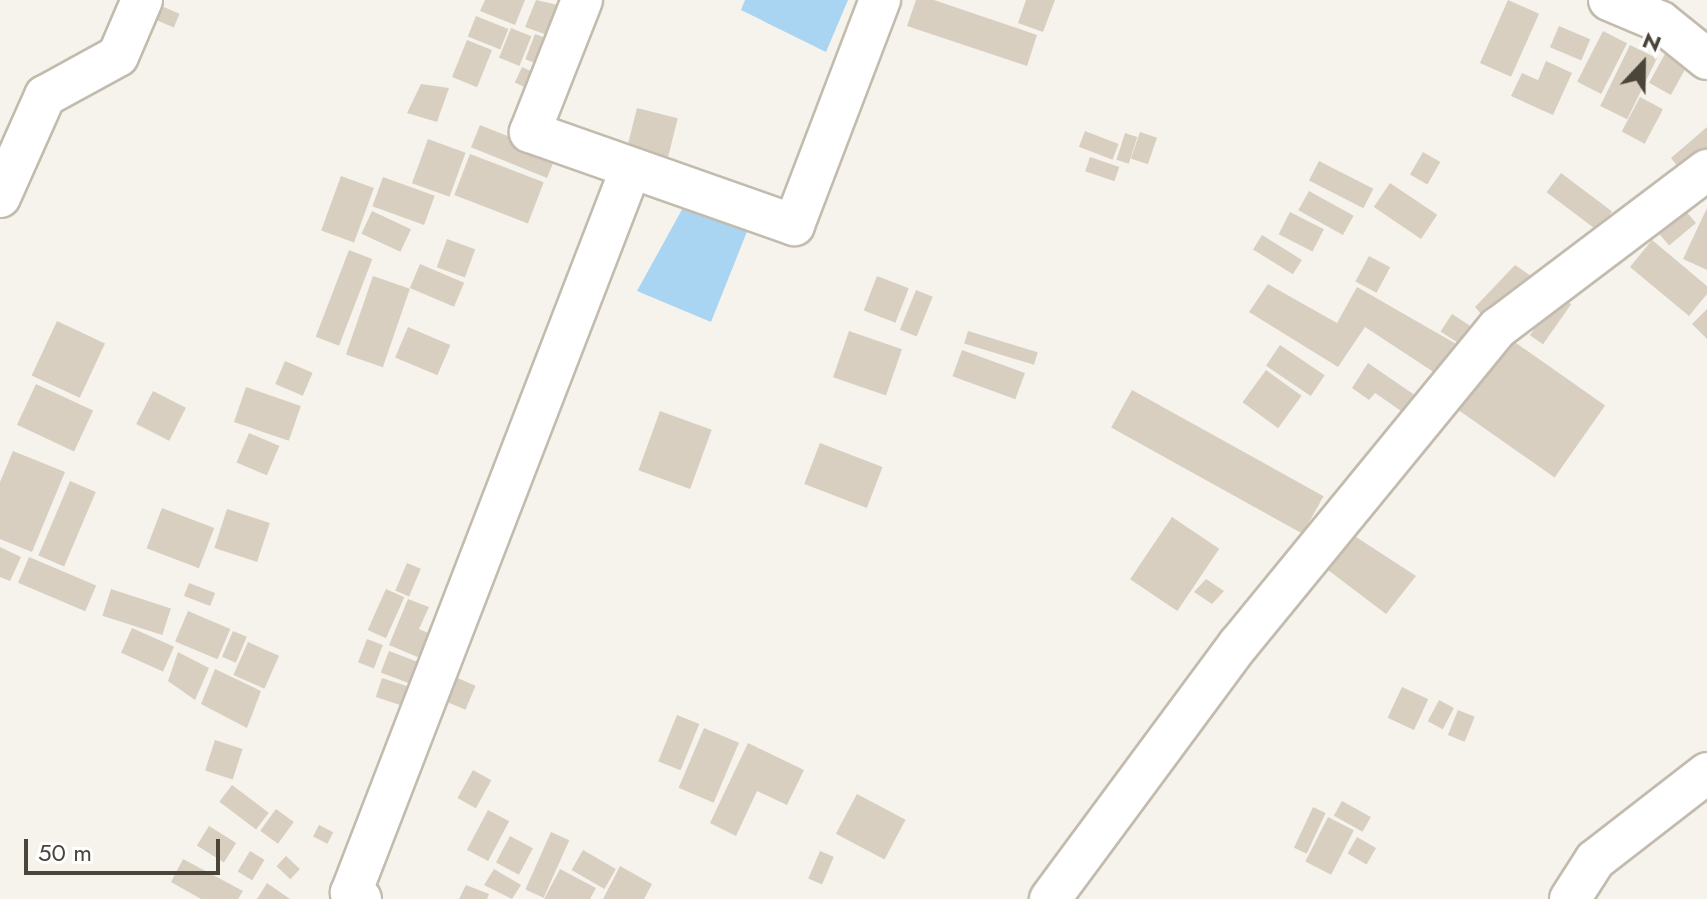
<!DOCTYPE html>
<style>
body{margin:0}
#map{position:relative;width:1707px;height:899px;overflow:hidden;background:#f6f3ec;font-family:Jost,sans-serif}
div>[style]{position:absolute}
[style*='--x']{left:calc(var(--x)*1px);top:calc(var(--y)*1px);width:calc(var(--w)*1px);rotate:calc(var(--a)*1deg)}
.water>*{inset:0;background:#a9d4f2}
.building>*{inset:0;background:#d8cfc1;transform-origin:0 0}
.roads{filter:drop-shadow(2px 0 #c2bbae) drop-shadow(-2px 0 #c2bbae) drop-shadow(0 2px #c2bbae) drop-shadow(0 -2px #c2bbae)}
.minor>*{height:40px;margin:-20px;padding:0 20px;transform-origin:20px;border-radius:20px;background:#fff}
span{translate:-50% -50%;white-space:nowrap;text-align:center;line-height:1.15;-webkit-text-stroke:7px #fff;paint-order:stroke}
.north{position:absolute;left:1603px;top:24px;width:80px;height:80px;-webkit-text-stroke:6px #fff;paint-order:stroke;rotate:22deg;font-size:22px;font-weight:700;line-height:32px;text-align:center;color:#4b4439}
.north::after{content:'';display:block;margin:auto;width:28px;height:36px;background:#4b4439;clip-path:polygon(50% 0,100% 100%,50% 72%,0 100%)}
.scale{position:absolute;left:24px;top:839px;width:196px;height:36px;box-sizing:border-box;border:4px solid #4b4439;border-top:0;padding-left:10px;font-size:24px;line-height:28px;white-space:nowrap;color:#4b4439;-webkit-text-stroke:6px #fff;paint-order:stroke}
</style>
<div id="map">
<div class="water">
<i style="clip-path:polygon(745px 0,848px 0,826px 52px,741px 10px)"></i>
<i style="clip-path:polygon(690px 195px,754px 214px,711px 322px,637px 291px)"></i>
</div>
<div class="building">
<i style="clip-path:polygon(485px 0,525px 0,515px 25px,480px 11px)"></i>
<i style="clip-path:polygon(536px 0,562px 6px,550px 36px,525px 27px)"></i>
<i style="clip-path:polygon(916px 0,934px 0,1037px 35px,1027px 66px,907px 26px)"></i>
<i style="clip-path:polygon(1026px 0,1055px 0,1043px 32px,1018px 23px)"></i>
<i style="left:1508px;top:0;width:34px;height:69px;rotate:24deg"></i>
<i style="left:152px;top:2px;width:30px;height:15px;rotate:23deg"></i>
<i style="left:476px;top:16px;width:35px;height:22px;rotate:22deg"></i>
<i style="left:1559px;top:26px;width:34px;height:23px;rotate:23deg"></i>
<i style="left:511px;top:28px;width:22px;height:32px;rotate:22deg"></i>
<i style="left:1603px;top:31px;width:27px;height:57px;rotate:27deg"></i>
<i style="left:535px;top:34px;width:17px;height:27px;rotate:21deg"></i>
<i style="left:467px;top:40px;width:27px;height:40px;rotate:22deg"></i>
<i style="left:1630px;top:45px;width:30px;height:68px;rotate:26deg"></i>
<i style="left:1665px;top:54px;width:25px;height:33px;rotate:29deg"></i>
<i style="clip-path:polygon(1546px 61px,1572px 73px,1553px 115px,1511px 96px,1522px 73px,1538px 80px)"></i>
<i style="left:522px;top:67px;width:19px;height:17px;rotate:25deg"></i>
<i style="clip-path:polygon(421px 84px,449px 88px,437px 122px,407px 113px)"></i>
<i style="left:1640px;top:97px;width:26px;height:39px;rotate:28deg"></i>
<i style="left:637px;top:108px;width:42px;height:40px;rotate:14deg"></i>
<i style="left:480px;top:125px;width:82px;height:24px;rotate:22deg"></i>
<i style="clip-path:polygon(1707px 127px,1707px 160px,1686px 177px,1671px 158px)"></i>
<i style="left:1085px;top:131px;width:36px;height:17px;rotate:21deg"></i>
<i style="left:1140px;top:132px;width:18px;height:28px;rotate:19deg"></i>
<i style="left:1125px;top:133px;width:13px;height:28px;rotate:18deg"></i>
<i style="left:428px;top:139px;width:40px;height:47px;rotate:20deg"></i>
<i style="left:1423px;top:152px;width:20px;height:26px;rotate:30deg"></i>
<i style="left:470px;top:154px;width:79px;height:44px;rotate:21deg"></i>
<i style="left:1090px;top:157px;width:31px;height:15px;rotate:19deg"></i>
<i style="left:1319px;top:161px;width:61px;height:22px;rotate:27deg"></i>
<i style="left:1561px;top:173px;width:64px;height:24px;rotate:37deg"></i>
<i style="left:341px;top:176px;width:35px;height:58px;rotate:20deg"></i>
<i style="left:383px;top:177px;width:55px;height:31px;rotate:20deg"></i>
<i style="left:1390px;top:183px;width:57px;height:29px;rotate:34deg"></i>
<i style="left:1309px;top:191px;width:51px;height:22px;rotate:29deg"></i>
<i style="clip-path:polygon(1707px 208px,1707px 270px,1683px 259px)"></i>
<i style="left:1685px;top:210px;width:17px;height:35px;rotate:50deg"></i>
<i style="left:372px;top:211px;width:43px;height:25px;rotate:25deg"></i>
<i style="left:1290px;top:212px;width:38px;height:25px;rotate:27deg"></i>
<i style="left:1262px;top:235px;width:47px;height:17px;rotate:32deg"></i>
<i style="left:447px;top:239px;width:30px;height:30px;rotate:20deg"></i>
<i style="clip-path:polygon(1652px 240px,1707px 286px,1707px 294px,1689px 316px,1630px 267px)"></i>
<i style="left:349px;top:250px;width:25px;height:93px;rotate:21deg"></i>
<i style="left:1369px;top:256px;width:24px;height:29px;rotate:28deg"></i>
<i style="left:420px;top:264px;width:48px;height:26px;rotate:23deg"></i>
<i style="clip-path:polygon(1515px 265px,1537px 280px,1489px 323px,1475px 307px)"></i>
<i style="left:373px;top:276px;width:39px;height:83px;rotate:19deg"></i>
<i style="left:877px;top:276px;width:34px;height:37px;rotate:21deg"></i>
<i style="clip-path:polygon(1268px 284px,1337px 323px,1357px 287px,1458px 345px,1435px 373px,1365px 327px,1338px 367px,1249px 312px)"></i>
<i style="left:916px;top:290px;width:18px;height:43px;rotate:22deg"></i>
<i style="left:1558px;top:295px;width:16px;height:49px;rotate:35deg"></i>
<i style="clip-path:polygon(1707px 309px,1707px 339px,1692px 324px)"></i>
<i style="left:1452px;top:314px;width:27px;height:21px;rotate:33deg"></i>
<i style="left:57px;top:321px;width:53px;height:60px;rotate:25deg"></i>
<i style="left:408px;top:327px;width:46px;height:33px;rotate:23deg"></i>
<i style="left:849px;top:331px;width:56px;height:49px;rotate:19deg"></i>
<i style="left:968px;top:331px;width:73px;height:13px;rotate:17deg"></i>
<i style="left:1506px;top:336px;width:121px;height:88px;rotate:35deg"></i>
<i style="left:1280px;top:345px;width:54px;height:25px;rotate:34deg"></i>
<i style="left:962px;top:350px;width:67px;height:28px;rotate:20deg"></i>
<i style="left:285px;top:361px;width:30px;height:25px;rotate:23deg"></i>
<i style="clip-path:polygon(1368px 363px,1419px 398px,1407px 415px,1375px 393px,1369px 400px,1352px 388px)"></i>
<i style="left:1266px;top:370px;width:44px;height:40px;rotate:36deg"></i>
<i style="left:36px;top:384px;width:63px;height:45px;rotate:25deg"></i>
<i style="left:246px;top:387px;width:58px;height:37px;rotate:19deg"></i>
<i style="left:1132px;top:390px;width:219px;height:43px;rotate:29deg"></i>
<i style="left:153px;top:391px;width:37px;height:37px;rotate:27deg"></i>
<i style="left:660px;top:411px;width:55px;height:63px;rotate:20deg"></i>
<i style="left:249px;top:433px;width:33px;height:32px;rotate:23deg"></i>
<i style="left:820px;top:443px;width:67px;height:44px;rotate:21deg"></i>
<i style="clip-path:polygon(13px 451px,65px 472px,32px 552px,0 539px,0 482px)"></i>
<i style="left:70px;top:481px;width:28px;height:81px;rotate:23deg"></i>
<i style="left:162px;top:508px;width:56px;height:43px;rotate:21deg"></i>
<i style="left:227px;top:509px;width:45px;height:41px;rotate:18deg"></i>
<i style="left:1172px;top:517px;width:57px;height:75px;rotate:34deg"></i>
<i style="clip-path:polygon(1353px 535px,1416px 576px,1386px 614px,1324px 567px)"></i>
<i style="clip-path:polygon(0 547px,21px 557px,10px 581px,0 577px)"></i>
<i style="left:29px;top:557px;width:73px;height:28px;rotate:23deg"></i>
<i style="left:407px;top:563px;width:15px;height:30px;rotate:23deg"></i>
<i style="clip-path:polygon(1206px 579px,1224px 591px,1212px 604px,1194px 592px)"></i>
<i style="left:189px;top:583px;width:28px;height:14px;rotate:21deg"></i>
<i style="left:111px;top:589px;width:63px;height:28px;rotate:18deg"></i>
<i style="left:386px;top:589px;width:20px;height:45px;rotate:24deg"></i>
<i style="clip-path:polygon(408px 599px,429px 607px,419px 629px,442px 639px,432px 663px,389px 645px)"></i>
<i style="left:188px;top:611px;width:46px;height:33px;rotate:23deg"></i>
<i style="left:132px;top:628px;width:46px;height:27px;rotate:24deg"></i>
<i style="left:233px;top:631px;width:15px;height:28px;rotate:23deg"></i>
<i style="left:367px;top:639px;width:17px;height:25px;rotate:21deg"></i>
<i style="left:248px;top:642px;width:34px;height:36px;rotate:24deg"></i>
<i style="left:389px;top:651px;width:33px;height:23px;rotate:21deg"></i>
<i style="clip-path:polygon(178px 652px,209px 668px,195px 700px,168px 681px)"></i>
<i style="clip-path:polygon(215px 669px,261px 691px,247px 728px,201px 704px)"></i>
<i style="left:448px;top:674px;width:30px;height:26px;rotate:23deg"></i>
<i style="left:382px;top:678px;width:40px;height:20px;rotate:18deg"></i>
<i style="left:1402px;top:687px;width:29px;height:34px;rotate:25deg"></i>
<i style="left:1439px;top:700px;width:17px;height:24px;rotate:28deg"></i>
<i style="left:1458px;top:710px;width:18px;height:27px;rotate:22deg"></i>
<i style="left:677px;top:715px;width:24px;height:50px;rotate:22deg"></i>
<i style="left:704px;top:728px;width:38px;height:65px;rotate:23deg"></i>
<i style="left:215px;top:740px;width:29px;height:32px;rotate:18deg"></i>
<i style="clip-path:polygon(748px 743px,804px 770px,787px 805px,757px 791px,736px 836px,710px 823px)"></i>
<i style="left:473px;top:770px;width:21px;height:32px;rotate:29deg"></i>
<i style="left:232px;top:785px;width:46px;height:21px;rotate:37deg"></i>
<i style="left:857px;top:794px;width:55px;height:45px;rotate:28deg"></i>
<i style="left:1342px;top:801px;width:33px;height:17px;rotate:29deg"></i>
<i style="left:1313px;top:807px;width:14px;height:45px;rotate:25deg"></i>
<i style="left:276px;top:809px;width:22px;height:27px;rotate:36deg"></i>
<i style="left:488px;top:810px;width:24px;height:45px;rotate:28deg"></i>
<i style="left:1328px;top:817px;width:29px;height:50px;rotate:27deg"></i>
<i style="left:319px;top:825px;width:16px;height:13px;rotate:27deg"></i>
<i style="left:209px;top:826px;width:32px;height:23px;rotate:32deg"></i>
<i style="left:551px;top:832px;width:20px;height:63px;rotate:24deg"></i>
<i style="left:510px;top:836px;width:26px;height:30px;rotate:28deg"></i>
<i style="left:1357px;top:837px;width:22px;height:19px;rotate:30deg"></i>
<i style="left:583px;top:850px;width:38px;height:23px;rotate:30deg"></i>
<i style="left:250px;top:851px;width:17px;height:24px;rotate:31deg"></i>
<i style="left:820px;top:851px;width:15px;height:30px;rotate:23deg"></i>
<i style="left:286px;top:856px;width:19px;height:14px;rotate:43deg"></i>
<i style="clip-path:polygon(183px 859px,243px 891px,238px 899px,201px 899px,171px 882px)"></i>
<i style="clip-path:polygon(620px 866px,652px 884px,644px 899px,603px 899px)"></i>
<i style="clip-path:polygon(494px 869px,521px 885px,512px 899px,484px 885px)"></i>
<i style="clip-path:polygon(560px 869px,596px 888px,590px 899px,544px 899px)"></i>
<i style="clip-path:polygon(267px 883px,290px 899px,257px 899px)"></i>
<i style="clip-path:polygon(466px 885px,489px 894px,487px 899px,459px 899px)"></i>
</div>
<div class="roads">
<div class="minor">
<i style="--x:582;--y:0;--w:142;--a:111.5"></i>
<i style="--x:530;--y:132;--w:280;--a:19.4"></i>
<i style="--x:794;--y:225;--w:241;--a:-69.1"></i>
<i style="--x:1609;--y:0;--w:56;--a:22.9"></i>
<i style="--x:1661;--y:22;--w:59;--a:38.8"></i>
<i style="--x:0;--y:197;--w:111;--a:-66"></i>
<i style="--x:45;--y:96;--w:83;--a:-28.7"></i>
<i style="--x:118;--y:56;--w:61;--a:-66.8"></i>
<i style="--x:361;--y:899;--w:12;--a:-149"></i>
<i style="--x:351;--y:893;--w:777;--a:-68.88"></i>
<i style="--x:1050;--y:899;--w:317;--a:-53.5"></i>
<i style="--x:1239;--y:644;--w:409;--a:-50.7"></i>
<i style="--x:1498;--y:328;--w:262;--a:-37.1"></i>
<i style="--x:1570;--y:899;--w:46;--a:-57.3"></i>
<i style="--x:1595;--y:860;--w:142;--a:-37.8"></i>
</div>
</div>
<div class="north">N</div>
<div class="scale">50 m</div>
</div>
